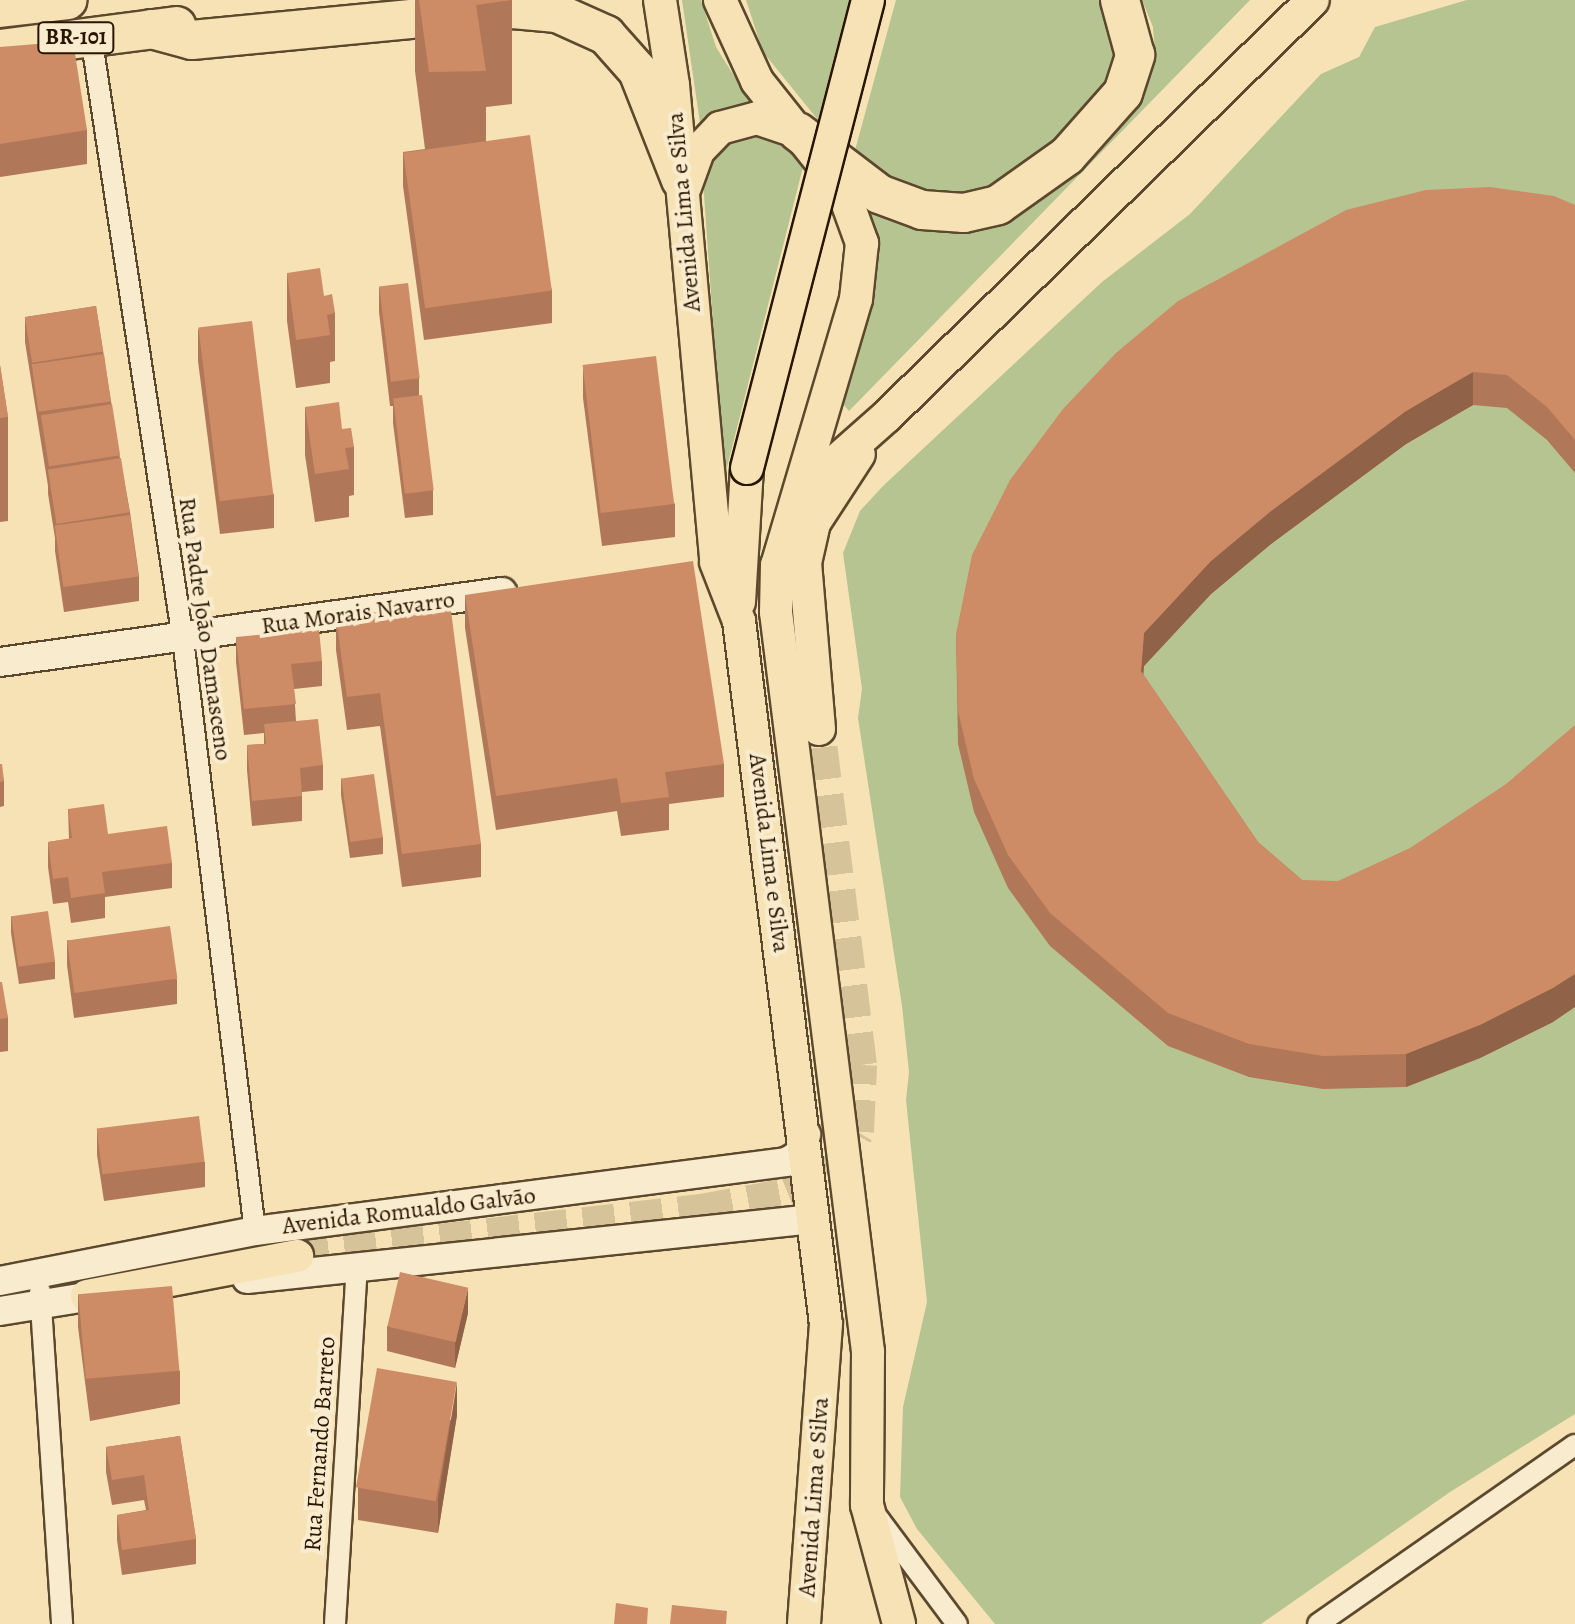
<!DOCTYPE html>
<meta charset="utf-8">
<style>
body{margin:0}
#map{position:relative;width:1575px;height:1624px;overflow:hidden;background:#f6e2b4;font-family:Alegreya,serif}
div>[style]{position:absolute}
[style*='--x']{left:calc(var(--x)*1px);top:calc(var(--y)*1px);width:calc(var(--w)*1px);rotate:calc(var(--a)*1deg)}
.green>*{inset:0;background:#b6c491}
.primary-tunnel>*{height:32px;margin-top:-16px;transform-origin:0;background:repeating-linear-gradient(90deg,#d7c399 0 32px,transparent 0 48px)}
.roads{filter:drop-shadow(2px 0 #5c482d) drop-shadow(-2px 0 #5c482d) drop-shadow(0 2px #5c482d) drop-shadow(0 -2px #5c482d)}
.street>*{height:20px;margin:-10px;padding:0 10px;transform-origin:10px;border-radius:10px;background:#f9ecce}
.secondary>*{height:28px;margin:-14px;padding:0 14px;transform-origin:14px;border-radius:14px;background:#f9ecce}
.primary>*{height:32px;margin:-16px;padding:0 16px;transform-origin:16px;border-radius:16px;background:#f6e2b4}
.highway>*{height:38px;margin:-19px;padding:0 19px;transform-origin:19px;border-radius:19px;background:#f6e2b4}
.bridges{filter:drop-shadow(2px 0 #291500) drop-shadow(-2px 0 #291500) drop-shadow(0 2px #291500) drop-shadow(0 -2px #291500)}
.primary-bridge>*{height:32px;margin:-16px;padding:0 16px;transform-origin:16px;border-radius:16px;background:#f6e2b4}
.wall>*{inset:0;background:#b07858}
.shaded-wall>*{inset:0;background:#906247}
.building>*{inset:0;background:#cd8c66;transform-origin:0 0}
span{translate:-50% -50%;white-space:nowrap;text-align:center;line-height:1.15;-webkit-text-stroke:8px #f9ecce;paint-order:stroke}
.shield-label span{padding:2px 6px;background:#f9ecce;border:2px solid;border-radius:6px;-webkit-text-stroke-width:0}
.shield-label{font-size:22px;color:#291500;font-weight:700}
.street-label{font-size:24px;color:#291500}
</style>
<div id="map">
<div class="green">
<i style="clip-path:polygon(682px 0,701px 0,716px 47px,754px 108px,701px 130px)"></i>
<i style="clip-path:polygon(746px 0,849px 0,818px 120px,763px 52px)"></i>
<i style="clip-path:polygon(896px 0,1100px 0,1118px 36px,1115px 79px,1021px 180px,971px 198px,901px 188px,854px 154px)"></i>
<i style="clip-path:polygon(1142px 0,1250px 0,849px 411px,839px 399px,862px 200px,926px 227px,970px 231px,1008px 220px,1143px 87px,1155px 53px,1153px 27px)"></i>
<i style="clip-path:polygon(1467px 0,1575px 0,1575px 1414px,1450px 1492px,1261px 1624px,995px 1624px,917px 1529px,900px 1497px,903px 1407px,927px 1302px,906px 1100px,909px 1072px,902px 1006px,858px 718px,862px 689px,843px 553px,860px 511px,883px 486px,1102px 282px,1190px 214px,1321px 74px,1359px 57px,1375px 27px)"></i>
<i style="clip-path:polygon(777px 132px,804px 163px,724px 479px,702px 166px,732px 133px)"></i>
</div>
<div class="primary-tunnel">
<i style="--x:297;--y:1256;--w:407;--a:-6.5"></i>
<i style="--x:701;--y:1210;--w:88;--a:-10.4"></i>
<i style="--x:788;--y:1194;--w:48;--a:-22.2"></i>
<i style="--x:832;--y:1176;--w:51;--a:-59.4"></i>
<i style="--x:858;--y:1132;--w:67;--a:-87.4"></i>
<i style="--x:861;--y:1065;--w:339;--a:-97.1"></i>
</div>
<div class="roads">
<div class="street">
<i style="--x:91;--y:36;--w:610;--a:81.33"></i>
<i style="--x:183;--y:639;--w:596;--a:83.07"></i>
<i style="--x:40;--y:1291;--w:334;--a:86.2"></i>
<i style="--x:878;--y:1518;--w:132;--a:53.3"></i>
<i style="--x:335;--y:1624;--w:358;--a:-86.5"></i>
<i style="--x:1318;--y:1624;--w:313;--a:-34.9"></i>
</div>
<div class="secondary">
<i style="--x:0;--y:662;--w:507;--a:-7.94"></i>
<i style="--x:247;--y:1279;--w:569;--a:-6.05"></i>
<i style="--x:0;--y:1281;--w:260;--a:-11.1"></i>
<i style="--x:255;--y:1231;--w:535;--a:-7.4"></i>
<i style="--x:786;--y:1162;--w:14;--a:-30"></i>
<i style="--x:798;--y:1155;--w:22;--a:-68"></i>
<i style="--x:0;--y:1311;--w:111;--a:-9.3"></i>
</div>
<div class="primary">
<i style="--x:660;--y:0;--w:86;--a:81.3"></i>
<i style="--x:673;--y:85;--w:479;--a:84.8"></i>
<i style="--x:716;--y:562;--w:63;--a:68.7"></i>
<i style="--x:739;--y:621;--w:708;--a:82.95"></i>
<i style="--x:826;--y:1324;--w:301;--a:94.2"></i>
<i style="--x:720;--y:0;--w:89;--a:65.4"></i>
<i style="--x:757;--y:81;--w:137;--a:51.5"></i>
<i style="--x:842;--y:188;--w:59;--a:70"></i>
<i style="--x:862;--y:243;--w:56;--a:96.1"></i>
<i style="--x:856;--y:299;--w:277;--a:106.5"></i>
<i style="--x:777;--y:565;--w:47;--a:91.2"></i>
<i style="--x:776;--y:612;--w:746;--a:82.91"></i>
<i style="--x:868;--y:1352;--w:153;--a:90.4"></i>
<i style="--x:867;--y:1505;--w:123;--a:74.9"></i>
<i style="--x:685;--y:187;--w:38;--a:-70"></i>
<i style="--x:698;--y:151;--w:32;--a:-46"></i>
<i style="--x:720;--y:128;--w:38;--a:-15"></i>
<i style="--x:757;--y:118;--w:40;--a:18.9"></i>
<i style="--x:800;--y:493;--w:116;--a:-41.5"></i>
<i style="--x:887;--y:416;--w:595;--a:-44.32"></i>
<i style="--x:739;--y:602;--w:134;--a:-86.6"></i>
<i style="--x:819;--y:729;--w:167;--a:-94.8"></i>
<i style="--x:805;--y:563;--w:41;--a:-77.3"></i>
<i style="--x:814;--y:523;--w:82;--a:-56.9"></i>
<i style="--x:87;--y:1296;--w:214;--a:-10.8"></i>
</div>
<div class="highway">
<i style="--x:0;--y:8;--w:68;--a:-6.7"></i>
<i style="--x:151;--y:29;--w:42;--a:15"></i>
<i style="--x:192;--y:40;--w:322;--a:-5.5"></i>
<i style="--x:513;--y:9;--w:44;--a:5.2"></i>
<i style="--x:557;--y:13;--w:54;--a:24.2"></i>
<i style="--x:606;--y:35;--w:48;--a:48.4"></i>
<i style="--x:638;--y:71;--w:117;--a:68.5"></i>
<i style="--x:0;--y:49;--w:178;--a:-7.4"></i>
<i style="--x:798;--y:132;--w:102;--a:37.4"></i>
<i style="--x:879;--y:194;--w:46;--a:20.4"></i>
<i style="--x:922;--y:210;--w:42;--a:4.1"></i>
<i style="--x:964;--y:213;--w:35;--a:-13"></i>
<i style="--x:998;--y:205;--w:85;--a:-35.4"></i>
<i style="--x:1067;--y:156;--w:84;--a:-48.4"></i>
<i style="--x:1123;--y:93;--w:40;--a:-72"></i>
<i style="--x:1135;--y:55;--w:57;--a:-105.3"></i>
</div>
</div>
<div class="bridges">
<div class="primary-bridge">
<i style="--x:747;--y:468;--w:483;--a:-75.5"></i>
</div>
</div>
<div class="wall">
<i style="clip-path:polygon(415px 0,512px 0,512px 104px,486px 107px,486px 141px,552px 290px,552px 323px,424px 340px,403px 186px,403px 152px,425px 149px,415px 71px)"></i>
<i style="clip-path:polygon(0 47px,87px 130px,87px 164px,0 177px)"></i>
<i style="clip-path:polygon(1575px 205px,1575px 473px,1547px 440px,1507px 408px,1473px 405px,1406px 444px,1271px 544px,1211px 594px,1144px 666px,1143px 674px,1258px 842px,1302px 880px,1553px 1022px,1480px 1058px,1406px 1087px,1323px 1089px,1249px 1077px,1168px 1046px,1050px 946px,1008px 888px,974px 812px,958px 744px,956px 634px)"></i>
<i style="clip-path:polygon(287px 273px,324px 296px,335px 313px,335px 361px,330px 362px,330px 383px,296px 388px,287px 321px)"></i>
<i style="clip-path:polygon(379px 286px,419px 378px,419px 395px,433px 490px,433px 515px,405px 518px,393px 423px,393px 406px,390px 406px,379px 312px)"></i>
<i style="clip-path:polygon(96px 306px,120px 458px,130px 512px,139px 576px,139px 601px,64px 612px,55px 551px,55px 538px,48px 494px,48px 486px,25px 342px,25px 317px)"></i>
<i style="clip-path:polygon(198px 328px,274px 495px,274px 528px,220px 534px,198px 361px)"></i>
<i style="clip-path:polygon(0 365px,8px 417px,8px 521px,0 522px)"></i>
<i style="clip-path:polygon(583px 365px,675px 504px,675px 537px,602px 546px,583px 398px)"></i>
<i style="clip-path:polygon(305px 407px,342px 429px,354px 447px,354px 495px,349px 496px,349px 517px,315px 522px,305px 455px)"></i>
<i style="clip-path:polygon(465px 595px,724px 764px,724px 797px,669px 804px,669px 830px,621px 836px,617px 811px,496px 830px,465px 628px)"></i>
<i style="clip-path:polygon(336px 617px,481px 844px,481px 877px,402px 887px,380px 726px,347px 730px,336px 650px)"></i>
<i style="clip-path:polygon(236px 637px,322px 661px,322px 686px,294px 689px,296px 721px,323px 765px,323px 790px,302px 792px,302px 821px,252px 826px,247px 770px,247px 745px,264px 744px,264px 733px,244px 735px,236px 662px)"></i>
<i style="clip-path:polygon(0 764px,4px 781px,4px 806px,0 807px)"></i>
<i style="clip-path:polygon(341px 778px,383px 837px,383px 854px,350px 858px,341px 795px)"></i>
<i style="clip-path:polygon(68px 809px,108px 834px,172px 863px,172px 888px,105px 897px,105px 918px,71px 923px,68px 902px,53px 904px,48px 867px,48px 842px,69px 839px)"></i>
<i style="clip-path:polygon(11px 916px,55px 962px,55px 979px,19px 984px,11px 933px)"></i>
<i style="clip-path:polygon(67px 940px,177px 979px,177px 1004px,74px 1018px,67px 965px)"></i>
<i style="clip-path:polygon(0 982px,8px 1018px,8px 1051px,0 1052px)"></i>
<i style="clip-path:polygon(97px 1130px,205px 1162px,205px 1187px,104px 1201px,97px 1155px)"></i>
<i style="clip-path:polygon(78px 1294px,180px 1371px,180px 1404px,90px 1421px,78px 1327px)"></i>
<i style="clip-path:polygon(468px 1313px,455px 1368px,387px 1351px,387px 1326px)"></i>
<i style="clip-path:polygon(457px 1415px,438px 1533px,358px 1520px,358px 1487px)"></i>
<i style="clip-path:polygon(180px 1436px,196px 1539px,196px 1564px,122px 1575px,117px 1540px,117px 1515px,146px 1510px,144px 1500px,112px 1505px,106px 1472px,106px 1447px)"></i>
</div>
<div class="shaded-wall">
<i style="clip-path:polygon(1473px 372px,1473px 405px,1406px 444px,1271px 544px,1211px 594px,1144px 666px,1141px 704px,1141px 671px,1144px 633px,1211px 561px,1271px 511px,1406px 411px)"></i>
<i style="clip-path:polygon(1575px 974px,1575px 1007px,1553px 1022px,1480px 1058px,1406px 1087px,1406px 1054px)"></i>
<i style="clip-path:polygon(468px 1288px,468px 1313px,455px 1368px,455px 1343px)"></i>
<i style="clip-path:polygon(457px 1382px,457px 1415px,438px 1533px,438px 1500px)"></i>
</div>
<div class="building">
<i style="clip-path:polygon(419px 0,512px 0,476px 5px,486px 71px,429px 72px)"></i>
<i style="clip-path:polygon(73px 41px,87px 130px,0 144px,0 47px)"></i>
<i style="left:530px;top:135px;width:157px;height:128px;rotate:82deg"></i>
<i style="clip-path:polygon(1490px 187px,1554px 196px,1575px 205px,1575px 440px,1547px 407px,1507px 375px,1473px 372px,1406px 411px,1271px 511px,1211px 561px,1144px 633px,1141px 671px,1258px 842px,1302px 880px,1338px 881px,1410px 848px,1506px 784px,1575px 725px,1575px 974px,1553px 988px,1480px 1025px,1406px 1054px,1323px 1056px,1249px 1044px,1168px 1013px,1050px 913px,1008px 855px,974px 779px,958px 711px,956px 634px,972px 555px,1010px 480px,1063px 409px,1116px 353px,1178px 301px,1346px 210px,1426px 190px)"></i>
<i style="clip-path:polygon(320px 268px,324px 296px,332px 294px,335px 313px,327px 315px,330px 335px,296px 340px,287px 273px)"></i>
<i style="left:408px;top:283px;width:96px;height:29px;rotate:83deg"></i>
<i style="left:96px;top:306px;width:46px;height:72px;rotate:81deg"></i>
<i style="left:252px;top:321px;width:175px;height:54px;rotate:83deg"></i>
<i style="left:104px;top:354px;width:48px;height:73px;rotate:82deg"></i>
<i style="left:656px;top:356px;width:149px;height:74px;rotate:83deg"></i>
<i style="clip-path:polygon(0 365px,8px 417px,0 418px)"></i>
<i style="left:422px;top:395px;width:96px;height:29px;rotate:83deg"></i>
<i style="clip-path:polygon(339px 402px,342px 429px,351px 428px,354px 447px,345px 448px,349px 469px,315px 474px,305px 407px)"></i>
<i style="left:112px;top:404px;width:52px;height:72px;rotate:81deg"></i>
<i style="left:121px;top:458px;width:55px;height:74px;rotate:81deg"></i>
<i style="left:130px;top:515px;width:62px;height:76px;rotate:82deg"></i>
<i style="clip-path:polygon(693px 561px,724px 764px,665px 772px,669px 797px,621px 803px,617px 778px,496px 796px,465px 595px)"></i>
<i style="clip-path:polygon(450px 603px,481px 844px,402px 854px,380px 693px,347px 697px,336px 617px)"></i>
<i style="clip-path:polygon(319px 629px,322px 661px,291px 664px,296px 704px,244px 709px,236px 637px)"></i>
<i style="clip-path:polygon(318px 719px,323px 765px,300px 768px,302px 796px,252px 801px,247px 745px,266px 744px,264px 724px)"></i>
<i style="clip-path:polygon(0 764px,2px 764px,4px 781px,0 782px)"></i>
<i style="left:374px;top:774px;width:64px;height:33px;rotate:82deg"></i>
<i style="clip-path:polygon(104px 804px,108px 834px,167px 826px,172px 863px,102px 872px,105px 893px,71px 898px,68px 877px,53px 879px,48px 842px,72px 838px,68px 809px)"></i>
<i style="left:48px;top:911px;width:51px;height:37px;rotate:82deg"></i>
<i style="left:170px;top:926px;width:53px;height:104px;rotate:82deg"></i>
<i style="clip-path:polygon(0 982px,2px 982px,8px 1018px,0 1019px)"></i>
<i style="left:199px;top:1116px;width:46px;height:103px;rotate:83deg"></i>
<i style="left:400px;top:1272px;width:70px;height:56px;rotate:13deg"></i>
<i style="left:172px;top:1286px;width:85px;height:94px;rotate:85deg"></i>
<i style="left:377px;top:1368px;width:81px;height:121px;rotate:10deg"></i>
<i style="clip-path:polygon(180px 1436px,196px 1539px,122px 1550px,117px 1515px,149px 1510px,144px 1475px,112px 1480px,106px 1447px)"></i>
<i style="clip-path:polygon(616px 1603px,648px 1608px,647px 1624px,614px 1624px)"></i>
<i style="clip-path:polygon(672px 1605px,727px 1611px,726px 1624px,670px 1624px)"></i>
</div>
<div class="shield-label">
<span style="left:76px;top:38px">BR-101</span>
</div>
<div class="street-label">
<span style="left:684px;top:212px;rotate:-95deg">Avenida Lima e Silva</span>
<span style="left:358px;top:613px;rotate:-8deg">Rua Morais Navarro</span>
<span style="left:205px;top:629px;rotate:82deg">Rua Padre João Damasceno</span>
<span style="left:769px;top:853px;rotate:83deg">Avenida Lima e Silva</span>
<span style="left:409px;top:1211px;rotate:-7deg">Avenida Romualdo Galvão</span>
<span style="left:320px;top:1444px;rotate:-86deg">Rua Fernando Barreto</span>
<span style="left:814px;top:1497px;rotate:-86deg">Avenida Lima e Silva</span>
</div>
</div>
